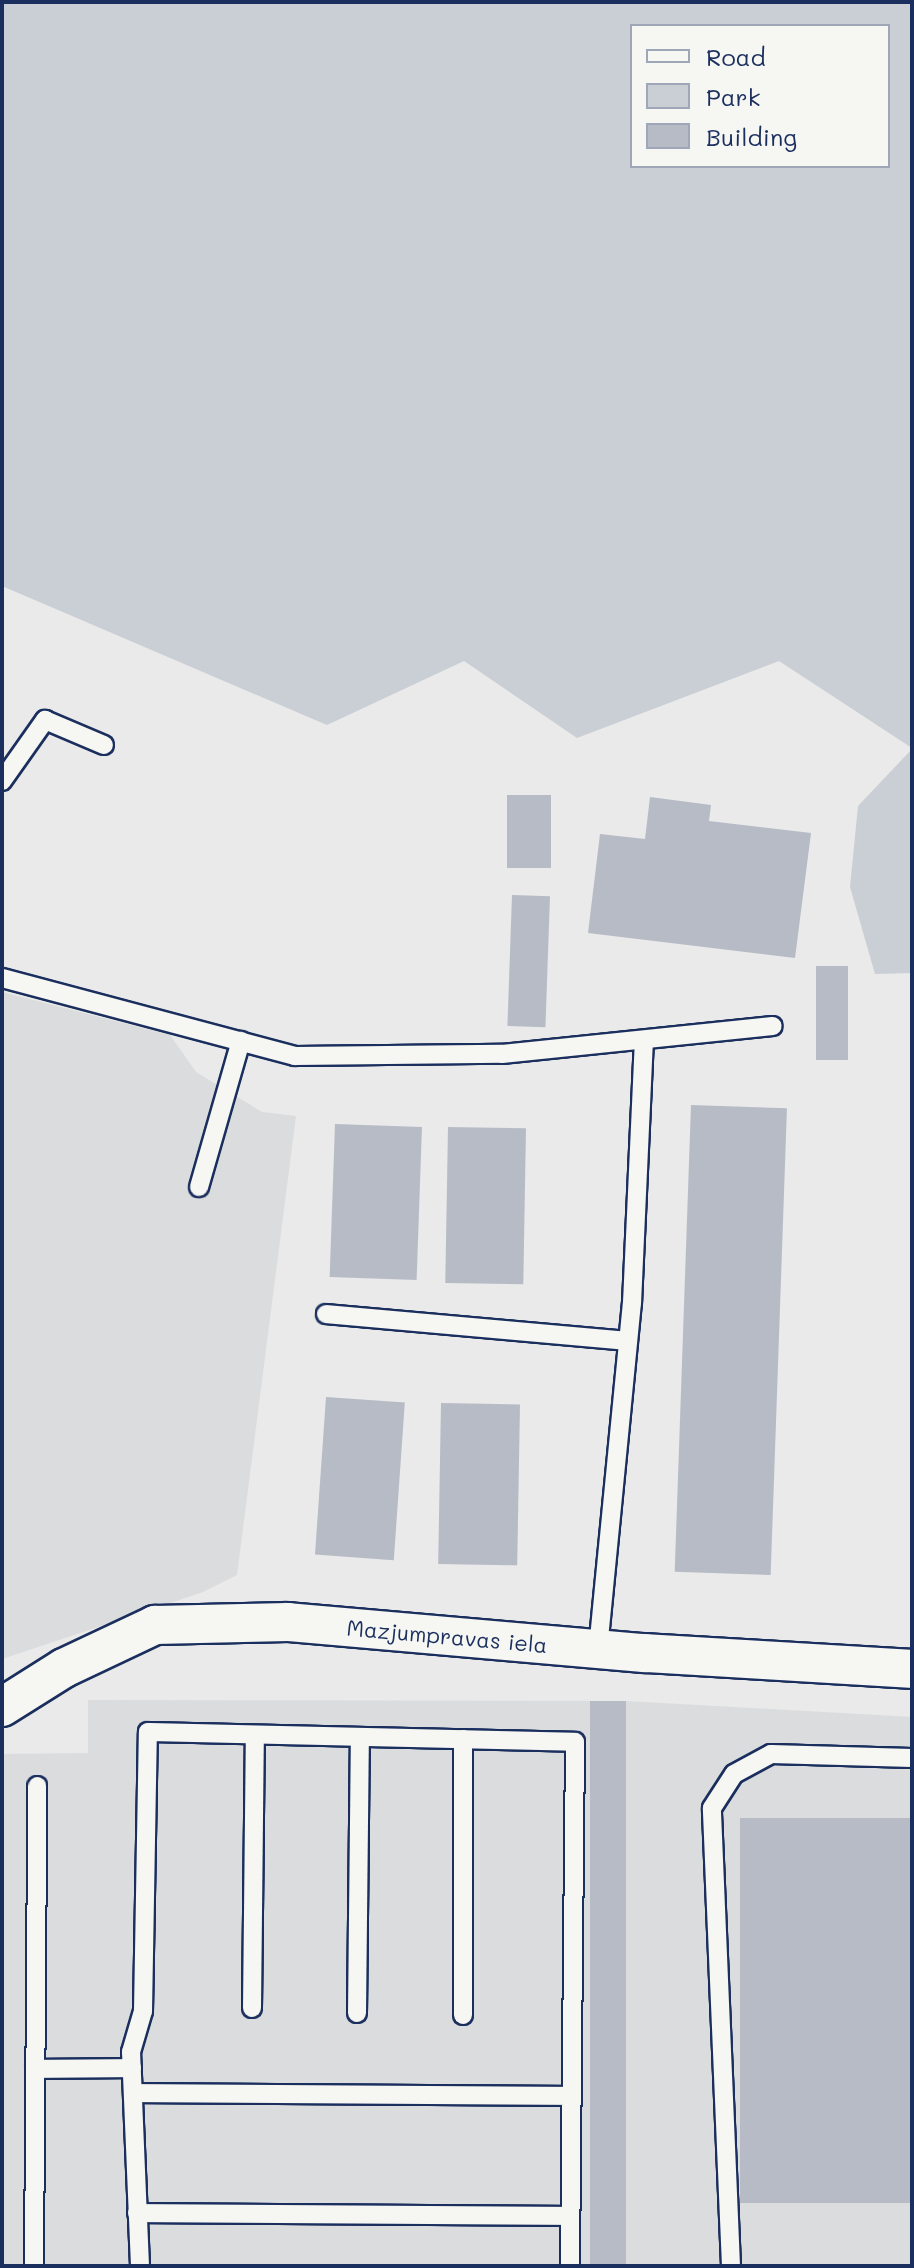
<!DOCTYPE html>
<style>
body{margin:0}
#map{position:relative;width:914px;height:2268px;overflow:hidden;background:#e9eae9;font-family:Mali,sans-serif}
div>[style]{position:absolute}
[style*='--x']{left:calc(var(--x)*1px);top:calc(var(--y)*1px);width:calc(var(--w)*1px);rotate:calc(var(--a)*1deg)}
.built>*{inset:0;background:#dadcde}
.green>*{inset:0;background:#caced5}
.building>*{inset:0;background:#b6bbc6;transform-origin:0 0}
.roads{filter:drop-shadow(2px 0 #1b2f5e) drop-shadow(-2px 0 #1b2f5e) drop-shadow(0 2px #1b2f5e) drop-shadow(0 -2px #1b2f5e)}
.service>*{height:18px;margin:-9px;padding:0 9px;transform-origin:9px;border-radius:9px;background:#f6f6f2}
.minor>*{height:38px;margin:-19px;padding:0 19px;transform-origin:19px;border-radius:19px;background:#f6f6f2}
span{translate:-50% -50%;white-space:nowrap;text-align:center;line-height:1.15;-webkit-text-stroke:6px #f6f6f2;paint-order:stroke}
.street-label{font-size:22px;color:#1b2f5e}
.frame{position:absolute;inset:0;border:4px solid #1b2f5e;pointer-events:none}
.legend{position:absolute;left:630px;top:24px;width:260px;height:144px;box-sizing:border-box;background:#f6f6f2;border:2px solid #9ea6b7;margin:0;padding:10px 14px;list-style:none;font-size:24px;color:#1b2f5e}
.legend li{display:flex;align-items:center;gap:16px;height:40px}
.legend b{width:40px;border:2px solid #9ea6b7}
</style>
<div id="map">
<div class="built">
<i style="clip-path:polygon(2px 992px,170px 1035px,196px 1072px,262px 1112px,296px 1116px,237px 1575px,203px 1592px,2px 1659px)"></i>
<i style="clip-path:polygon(88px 1700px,626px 1701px,912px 1717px,912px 2266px,2px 2266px,2px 1754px,88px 1753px)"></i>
</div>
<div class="green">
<i style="clip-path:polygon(evenodd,2px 2px,912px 2px,912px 748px,779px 661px,577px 738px,464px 661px,327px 725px,2px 586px,2px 2px,632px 26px,888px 26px,888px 166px,632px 166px,632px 26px)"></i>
<i style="clip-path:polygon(912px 749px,912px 973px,875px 974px,850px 887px,858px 806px)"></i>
</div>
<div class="building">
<i style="left:551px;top:795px;width:73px;height:44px;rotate:90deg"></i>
<i style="clip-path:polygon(650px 797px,711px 805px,709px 821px,811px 833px,795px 958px,588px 933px,600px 834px,645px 839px)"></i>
<i style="left:512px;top:895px;width:38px;height:131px;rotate:2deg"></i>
<i style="left:848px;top:966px;width:94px;height:32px;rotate:90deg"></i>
<i style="left:691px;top:1105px;width:96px;height:467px;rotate:2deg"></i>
<i style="left:335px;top:1124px;width:87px;height:153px;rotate:2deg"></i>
<i style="left:448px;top:1127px;width:78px;height:156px;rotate:1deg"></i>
<i style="left:326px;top:1397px;width:79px;height:158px;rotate:4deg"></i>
<i style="left:441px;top:1403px;width:79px;height:161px;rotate:1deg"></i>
<i style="left:626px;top:1701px;width:565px;height:36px;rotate:90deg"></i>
<i style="left:740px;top:1818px;width:172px;height:385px"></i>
</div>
<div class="roads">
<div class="service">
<i style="--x:2;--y:781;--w:75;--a:-54.8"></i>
<i style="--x:45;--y:720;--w:64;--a:23"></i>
<i style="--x:2;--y:978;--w:303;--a:14.9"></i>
<i style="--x:295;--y:1056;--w:207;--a:-0.6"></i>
<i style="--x:502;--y:1054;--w:272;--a:-5.9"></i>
<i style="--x:199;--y:1187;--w:152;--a:-74"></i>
<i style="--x:326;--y:1314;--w:303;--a:5.1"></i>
<i style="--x:598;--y:1649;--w:348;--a:-84.4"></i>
<i style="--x:632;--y:1303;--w:262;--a:-87.4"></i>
<i style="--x:463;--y:1739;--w:276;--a:90"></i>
<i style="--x:252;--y:2008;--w:273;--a:-89.4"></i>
<i style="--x:357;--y:2013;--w:276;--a:-89.4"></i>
<i style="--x:35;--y:2069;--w:97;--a:-0.6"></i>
<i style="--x:134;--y:2093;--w:437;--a:0.4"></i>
<i style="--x:137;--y:2213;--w:433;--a:0.4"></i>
<i style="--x:34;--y:2266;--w:480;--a:-89.6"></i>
<i style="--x:140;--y:2266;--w:214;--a:-92.4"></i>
<i style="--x:131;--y:2052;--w:43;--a:-73.7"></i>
<i style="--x:143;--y:2011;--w:279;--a:-89"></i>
<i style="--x:148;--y:1732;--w:427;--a:1.3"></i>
<i style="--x:575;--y:1742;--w:524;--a:90.55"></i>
<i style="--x:731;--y:2266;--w:458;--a:-92.4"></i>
<i style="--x:712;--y:1808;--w:40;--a:-57.1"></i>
<i style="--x:734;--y:1774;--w:42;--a:-28.4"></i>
<i style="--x:771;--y:1754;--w:141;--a:1.6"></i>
</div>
<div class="minor">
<i style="--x:2;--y:1707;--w:73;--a:-32.2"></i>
<i style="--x:64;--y:1668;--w:101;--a:-25.3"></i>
<i style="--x:155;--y:1625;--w:133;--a:-1.3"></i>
<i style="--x:288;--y:1622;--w:358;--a:5"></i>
<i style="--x:645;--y:1653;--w:267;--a:3.4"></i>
</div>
</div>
<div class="street-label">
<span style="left:447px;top:1636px;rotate:5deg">Mazjumpravas iela</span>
</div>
<div class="frame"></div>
<ul class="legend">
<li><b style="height:10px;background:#f6f6f2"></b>Road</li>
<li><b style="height:22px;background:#caced5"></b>Park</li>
<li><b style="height:22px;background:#b6bbc6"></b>Building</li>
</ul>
</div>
